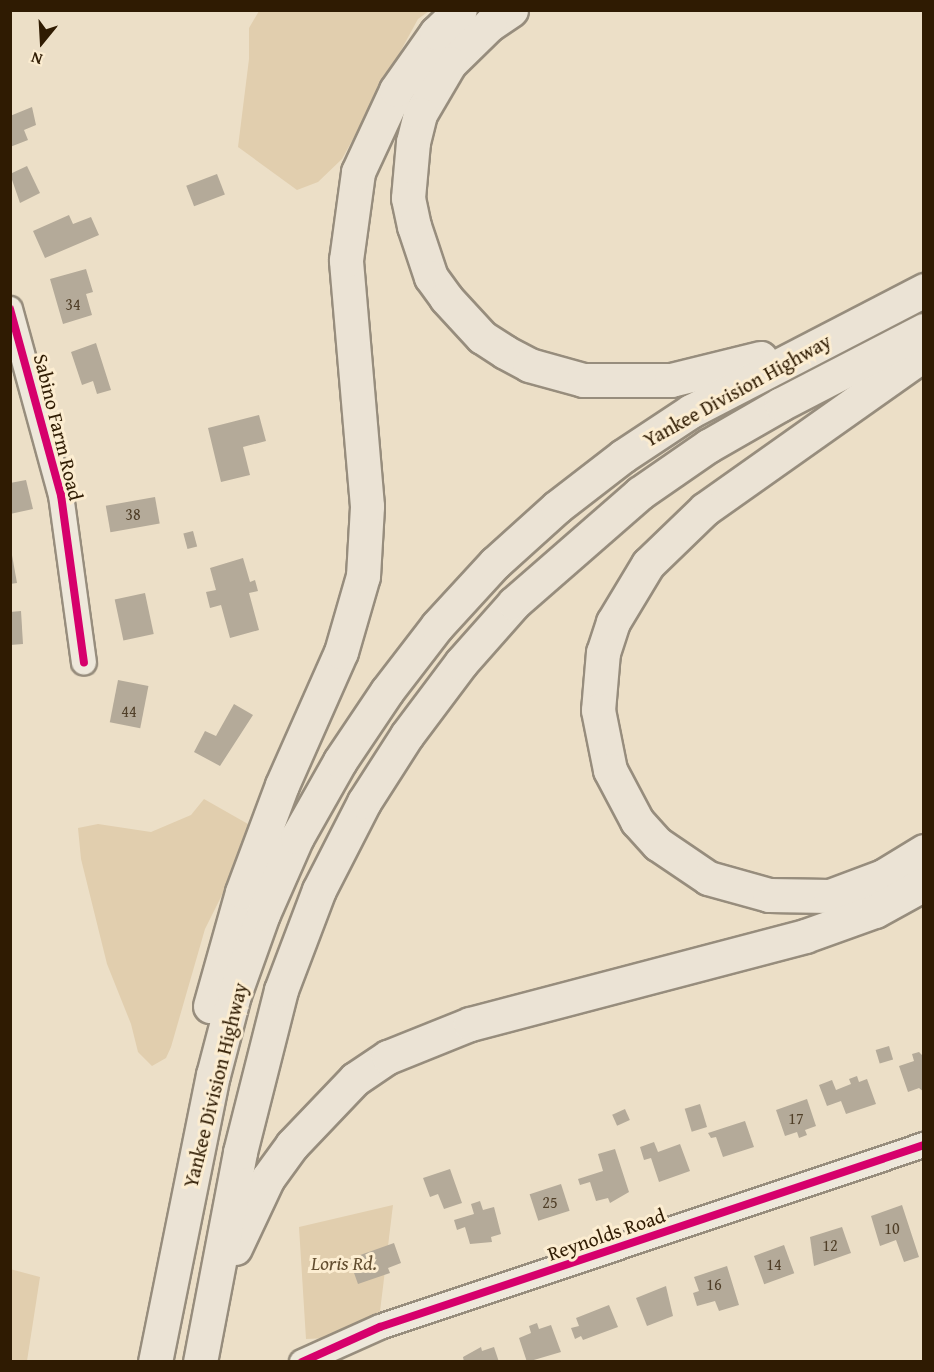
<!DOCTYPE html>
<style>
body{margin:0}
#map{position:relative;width:934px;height:1372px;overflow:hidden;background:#ecdfc7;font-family:"Gentium Book Plus",serif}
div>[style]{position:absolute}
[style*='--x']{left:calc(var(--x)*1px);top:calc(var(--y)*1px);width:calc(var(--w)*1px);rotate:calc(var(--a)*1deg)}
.green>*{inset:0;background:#e1ceae}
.building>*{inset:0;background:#b4aa99;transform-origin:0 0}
.roads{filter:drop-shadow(2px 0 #978d7d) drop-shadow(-2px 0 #978d7d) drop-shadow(0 2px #978d7d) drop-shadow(0 -2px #978d7d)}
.minor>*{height:24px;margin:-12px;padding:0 12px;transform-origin:12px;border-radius:12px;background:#eee8db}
.motorway>*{height:33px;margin:-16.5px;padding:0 16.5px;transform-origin:16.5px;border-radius:16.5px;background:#ebe3d5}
.cycleway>*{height:8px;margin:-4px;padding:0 4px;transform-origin:4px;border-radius:4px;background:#d6006c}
span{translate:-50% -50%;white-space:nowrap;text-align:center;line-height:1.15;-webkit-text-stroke:6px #fcedd1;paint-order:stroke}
.number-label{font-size:16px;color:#503f28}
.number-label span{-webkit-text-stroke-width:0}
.street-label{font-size:20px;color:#2f1b02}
.park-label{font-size:20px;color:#624d2f;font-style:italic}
.frame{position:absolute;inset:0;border:12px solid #2f1b02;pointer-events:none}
.north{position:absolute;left:12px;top:12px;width:60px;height:60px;-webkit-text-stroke:4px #fcedd1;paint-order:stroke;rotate:198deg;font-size:16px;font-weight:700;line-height:24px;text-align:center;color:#2f1b02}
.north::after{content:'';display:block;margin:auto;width:21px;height:27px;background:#2f1b02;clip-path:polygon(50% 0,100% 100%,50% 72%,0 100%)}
</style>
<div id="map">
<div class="green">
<i style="clip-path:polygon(259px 11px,429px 11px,418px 19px,342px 159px,318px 182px,297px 190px,238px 147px,249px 59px,249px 28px)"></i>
<i style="clip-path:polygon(204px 799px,248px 824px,252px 835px,205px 929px,171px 1047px,166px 1058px,152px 1066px,138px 1052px,131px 1024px,107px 964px,81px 859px,78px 828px,98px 824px,151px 832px,191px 815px)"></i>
<i style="clip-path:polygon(393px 1205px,377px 1336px,306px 1339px,299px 1227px)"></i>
<i style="clip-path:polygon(10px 1269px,40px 1277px,27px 1361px,11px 1361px)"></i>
</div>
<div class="building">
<i style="clip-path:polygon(32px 107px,36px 125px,24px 130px,28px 140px,10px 147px,10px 116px)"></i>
<i style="clip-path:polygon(27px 166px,40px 193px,20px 203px,10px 174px)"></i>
<i style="left:217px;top:174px;width:22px;height:33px;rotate:69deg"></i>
<i style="clip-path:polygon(69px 215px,73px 224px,91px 217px,99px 235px,45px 258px,33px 231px)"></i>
<i style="clip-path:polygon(86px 269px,93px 292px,86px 294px,92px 315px,63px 324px,50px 279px)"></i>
<i style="clip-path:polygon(96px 343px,111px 390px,97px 394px,93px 381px,82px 385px,71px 352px)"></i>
<i style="clip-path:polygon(259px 415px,266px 441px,243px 447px,250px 475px,221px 482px,208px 428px)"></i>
<i style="clip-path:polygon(26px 480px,33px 509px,10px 514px,10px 483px)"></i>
<i style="left:155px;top:497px;width:27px;height:50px;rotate:80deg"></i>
<i style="left:193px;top:531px;width:16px;height:10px;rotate:75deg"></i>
<i style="clip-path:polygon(10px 544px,17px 583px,10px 584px)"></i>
<i style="clip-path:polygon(243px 558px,250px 582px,255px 580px,258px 591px,249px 593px,259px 630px,230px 638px,221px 605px,210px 608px,206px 592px,216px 590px,210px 568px)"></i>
<i style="left:145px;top:593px;width:42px;height:31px;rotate:78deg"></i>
<i style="clip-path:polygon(21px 611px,23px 644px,10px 645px,10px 612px)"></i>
<i style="left:118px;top:680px;width:31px;height:43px;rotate:11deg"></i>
<i style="clip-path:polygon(234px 704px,253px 715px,220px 766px,194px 752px,205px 731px,216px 736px)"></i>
<i style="left:889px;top:1046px;width:14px;height:14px;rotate:73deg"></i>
<i style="clip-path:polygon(919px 1052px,924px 1057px,924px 1092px,919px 1088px,908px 1092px,899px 1066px,914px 1061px,912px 1054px)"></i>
<i style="clip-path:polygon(857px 1076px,859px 1082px,867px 1079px,876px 1104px,846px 1114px,841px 1101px,827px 1106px,819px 1085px,832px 1080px,836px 1090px,851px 1084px,849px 1079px)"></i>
<i style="clip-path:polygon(807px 1099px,816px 1126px,805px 1130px,807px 1135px,799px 1138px,797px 1132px,785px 1136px,776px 1110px)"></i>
<i style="left:700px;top:1104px;width:24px;height:16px;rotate:73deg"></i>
<i style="left:625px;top:1109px;width:12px;height:14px;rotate:66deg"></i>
<i style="clip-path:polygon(745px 1121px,754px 1147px,723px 1157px,716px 1137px,711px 1138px,708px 1133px)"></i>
<i style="clip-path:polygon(654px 1142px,658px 1152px,680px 1144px,690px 1171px,659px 1182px,651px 1158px,644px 1160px,640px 1147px)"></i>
<i style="clip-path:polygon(615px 1149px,629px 1192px,610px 1203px,608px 1198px,596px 1201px,590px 1182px,580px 1185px,578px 1179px,603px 1171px,598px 1154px)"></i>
<i style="clip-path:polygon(450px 1169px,462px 1203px,444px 1209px,438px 1194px,430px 1197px,423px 1178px)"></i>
<i style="left:561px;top:1184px;width:28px;height:33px;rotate:72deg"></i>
<i style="clip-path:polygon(480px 1201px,483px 1210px,494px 1207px,501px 1234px,491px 1237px,492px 1242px,470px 1244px,465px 1227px,457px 1230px,454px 1220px,474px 1214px,471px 1204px)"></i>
<i style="clip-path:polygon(902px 1205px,919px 1257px,904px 1262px,896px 1240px,880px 1246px,871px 1216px)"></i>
<i style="clip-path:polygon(842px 1227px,851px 1253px,814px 1266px,810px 1237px)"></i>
<i style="clip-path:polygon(394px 1243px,401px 1263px,388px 1268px,390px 1273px,358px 1284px,349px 1259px)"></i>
<i style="left:784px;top:1245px;width:30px;height:32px;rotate:70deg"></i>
<i style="clip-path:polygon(727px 1266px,739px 1305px,719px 1311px,715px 1301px,697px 1306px,693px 1293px,699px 1291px,694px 1277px)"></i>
<i style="clip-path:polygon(666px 1286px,673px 1316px,647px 1326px,636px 1298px)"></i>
<i style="clip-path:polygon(609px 1305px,618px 1327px,583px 1340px,581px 1336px,575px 1339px,571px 1328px,579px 1326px,576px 1318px)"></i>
<i style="clip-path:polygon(537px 1323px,539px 1329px,551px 1325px,561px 1352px,527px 1362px,519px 1338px,531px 1333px,529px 1326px)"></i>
<i style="clip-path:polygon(481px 1347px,482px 1351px,494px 1347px,499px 1362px,464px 1362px,463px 1357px)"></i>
</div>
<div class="roads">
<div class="minor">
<i style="--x:10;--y:309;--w:193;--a:74.7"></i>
<i style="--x:61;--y:495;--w:169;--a:82.2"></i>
<i style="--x:302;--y:1362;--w:85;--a:-24.2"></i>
<i style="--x:380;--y:1327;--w:574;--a:-18.5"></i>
</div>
<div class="motorway">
<i style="--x:511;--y:10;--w:25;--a:146"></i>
<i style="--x:490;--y:24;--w:56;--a:135.7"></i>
<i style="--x:450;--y:63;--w:59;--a:120.5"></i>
<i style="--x:420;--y:114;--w:29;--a:104"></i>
<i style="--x:413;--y:142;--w:56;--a:95.1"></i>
<i style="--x:408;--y:198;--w:29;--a:78"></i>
<i style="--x:414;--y:226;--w:54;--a:71.6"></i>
<i style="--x:431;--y:277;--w:26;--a:54"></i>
<i style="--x:446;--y:298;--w:53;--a:47.3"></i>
<i style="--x:482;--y:337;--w:27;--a:33"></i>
<i style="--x:505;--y:352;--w:27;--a:28"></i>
<i style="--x:529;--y:365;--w:56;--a:15.5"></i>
<i style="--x:583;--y:380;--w:88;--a:0"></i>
<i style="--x:671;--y:380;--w:92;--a:-13.9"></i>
<i style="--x:924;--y:354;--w:268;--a:144.7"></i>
<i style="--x:705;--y:509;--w:79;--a:136"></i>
<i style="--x:648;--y:564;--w:68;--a:121.1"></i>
<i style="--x:613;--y:622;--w:32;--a:108"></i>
<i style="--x:603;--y:652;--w:58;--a:94.9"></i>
<i style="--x:598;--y:710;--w:61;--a:78.7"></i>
<i style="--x:610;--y:770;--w:58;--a:62.1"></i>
<i style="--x:637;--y:821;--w:31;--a:48"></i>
<i style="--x:658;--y:844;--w:60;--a:34.2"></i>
<i style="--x:708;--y:878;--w:63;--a:15.6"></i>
<i style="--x:769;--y:895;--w:61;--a:0.9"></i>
<i style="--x:830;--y:896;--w:57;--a:-20.7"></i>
<i style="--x:883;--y:876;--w:48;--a:-31.4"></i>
<i style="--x:210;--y:1006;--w:118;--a:-74.3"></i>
<i style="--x:242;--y:892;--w:114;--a:-69.5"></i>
<i style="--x:282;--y:785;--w:145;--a:-66.1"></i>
<i style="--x:341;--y:652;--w:79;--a:-73.9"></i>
<i style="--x:363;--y:576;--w:70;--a:-86.7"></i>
<i style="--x:367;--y:506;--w:247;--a:-94.9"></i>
<i style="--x:346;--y:260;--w:89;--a:-82.2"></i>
<i style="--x:358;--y:172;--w:90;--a:-65.1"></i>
<i style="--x:396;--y:90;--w:70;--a:-54.9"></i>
<i style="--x:436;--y:33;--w:33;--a:-44"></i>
<i style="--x:235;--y:1248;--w:77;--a:-64.8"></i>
<i style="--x:268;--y:1178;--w:41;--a:-54"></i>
<i style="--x:292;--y:1145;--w:91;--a:-46.3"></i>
<i style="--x:355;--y:1079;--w:40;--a:-34"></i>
<i style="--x:388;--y:1057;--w:88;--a:-21.9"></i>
<i style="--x:470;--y:1024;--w:346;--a:-14.7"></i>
<i style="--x:805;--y:936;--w:74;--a:-19.7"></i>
<i style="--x:875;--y:911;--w:56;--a:-28.9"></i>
<i style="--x:155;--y:1362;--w:293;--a:-78.6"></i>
<i style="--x:213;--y:1075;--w:83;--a:-75.3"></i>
<i style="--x:234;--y:995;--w:86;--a:-70.3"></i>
<i style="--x:263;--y:914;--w:84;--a:-66.2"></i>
<i style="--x:297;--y:837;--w:87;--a:-60.5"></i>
<i style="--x:340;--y:761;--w:84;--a:-56.1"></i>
<i style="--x:387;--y:691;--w:82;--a:-52.4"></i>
<i style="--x:437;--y:626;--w:86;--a:-47.4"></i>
<i style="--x:495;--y:563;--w:84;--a:-42.1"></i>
<i style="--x:557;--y:507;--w:83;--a:-37.7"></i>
<i style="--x:623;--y:456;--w:82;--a:-33.5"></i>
<i style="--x:691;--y:411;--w:263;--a:-27.4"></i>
<i style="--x:200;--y:1362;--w:214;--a:-79.2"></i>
<i style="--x:240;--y:1152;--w:167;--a:-75.8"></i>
<i style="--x:281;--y:990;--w:107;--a:-69.2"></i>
<i style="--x:319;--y:890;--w:99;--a:-62.9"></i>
<i style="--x:364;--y:802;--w:80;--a:-57.3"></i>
<i style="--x:407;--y:735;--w:90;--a:-53.1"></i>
<i style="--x:461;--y:663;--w:80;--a:-48.5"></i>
<i style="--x:514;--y:603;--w:167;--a:-41.1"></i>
<i style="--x:640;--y:493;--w:83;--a:-34.7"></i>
<i style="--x:708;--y:446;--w:84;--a:-29.9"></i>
<i style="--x:781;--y:404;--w:161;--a:-27.4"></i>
</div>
</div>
<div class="cycleway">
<i style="--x:10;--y:309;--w:193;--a:74.7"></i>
<i style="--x:61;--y:495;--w:169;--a:82.2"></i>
<i style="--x:302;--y:1362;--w:85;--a:-24.2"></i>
<i style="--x:380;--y:1327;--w:574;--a:-18.5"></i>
</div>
<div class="number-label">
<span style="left:73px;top:304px">34</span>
<span style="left:133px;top:514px">38</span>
<span style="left:129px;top:711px">44</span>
<span style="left:796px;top:1118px">17</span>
<span style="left:550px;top:1202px">25</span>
<span style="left:892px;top:1228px">10</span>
<span style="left:830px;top:1245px">12</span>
<span style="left:774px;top:1264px">14</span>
<span style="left:714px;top:1284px">16</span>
</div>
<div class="street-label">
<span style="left:737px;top:390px;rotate:-29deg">Yankee Division Highway</span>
<span style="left:59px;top:427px;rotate:76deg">Sabino Farm Road</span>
<span style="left:215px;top:1085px;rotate:-76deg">Yankee Division Highway</span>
<span style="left:606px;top:1234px;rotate:-19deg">Reynolds Road</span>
</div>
<div class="park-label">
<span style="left:344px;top:1262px">Loris Rd.</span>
</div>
<div class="frame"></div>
<div class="north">N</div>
</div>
